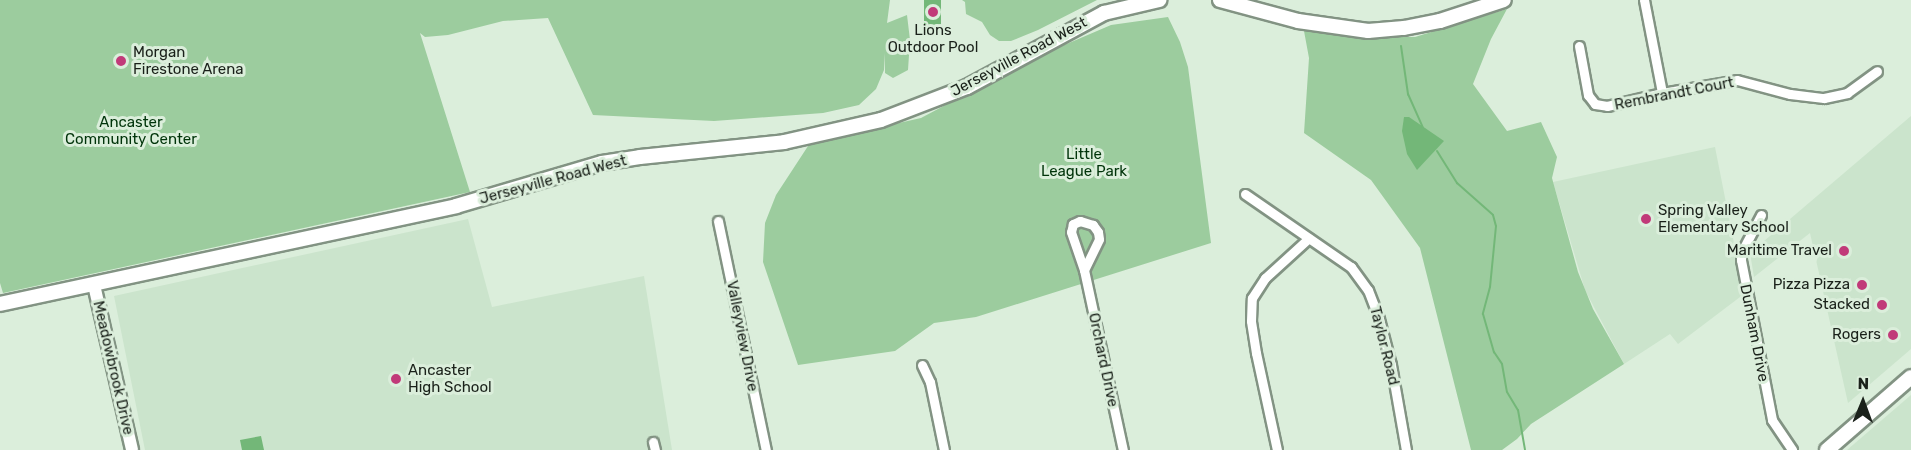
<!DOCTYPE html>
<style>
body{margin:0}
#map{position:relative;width:1911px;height:450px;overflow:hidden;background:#dbeedb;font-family:Rubik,sans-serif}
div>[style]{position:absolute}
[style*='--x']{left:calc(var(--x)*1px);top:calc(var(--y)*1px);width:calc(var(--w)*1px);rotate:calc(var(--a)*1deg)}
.built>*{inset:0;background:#cbe4cc}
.green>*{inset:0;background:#9ccc9e}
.water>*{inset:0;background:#73b778;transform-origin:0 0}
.stream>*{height:2px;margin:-1px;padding:0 1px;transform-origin:1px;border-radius:1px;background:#73b778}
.roads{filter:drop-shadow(2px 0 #829383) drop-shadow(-2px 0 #829383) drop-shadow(0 2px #829383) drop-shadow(0 -2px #829383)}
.minor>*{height:9px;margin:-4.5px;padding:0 4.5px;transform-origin:4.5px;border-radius:4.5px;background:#fff}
.tertiary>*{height:12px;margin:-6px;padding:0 6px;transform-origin:6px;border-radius:6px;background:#fff}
.secondary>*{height:14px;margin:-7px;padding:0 7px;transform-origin:7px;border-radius:7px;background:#fff}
.dots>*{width:16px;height:16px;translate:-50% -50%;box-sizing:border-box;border:3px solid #dbeedb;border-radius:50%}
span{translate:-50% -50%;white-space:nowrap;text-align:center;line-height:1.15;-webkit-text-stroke:6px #dbeedb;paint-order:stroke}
.poi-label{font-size:15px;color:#1a211a}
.left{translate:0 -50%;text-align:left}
.right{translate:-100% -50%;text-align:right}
.street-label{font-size:15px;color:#1a211a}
.park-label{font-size:15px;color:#00340a}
.north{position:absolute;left:1833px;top:372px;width:60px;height:60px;-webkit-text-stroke:4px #dbeedb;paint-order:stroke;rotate:1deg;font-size:16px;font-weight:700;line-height:24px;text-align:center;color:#1a211a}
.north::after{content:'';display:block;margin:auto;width:21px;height:27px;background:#1a211a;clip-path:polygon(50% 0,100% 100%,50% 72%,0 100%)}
</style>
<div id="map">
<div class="built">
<i style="clip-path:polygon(1911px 116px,1911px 349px,1848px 403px,1810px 233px,1754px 277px,1750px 253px)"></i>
<i style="clip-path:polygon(1715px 147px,1744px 294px,1678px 344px,1670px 334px,1624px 364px,1585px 290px,1553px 182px)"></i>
<i style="clip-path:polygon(468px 219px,492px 307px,644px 276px,672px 450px,145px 450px,114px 296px)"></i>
<i style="clip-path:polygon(1911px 395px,1911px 450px,1847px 450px)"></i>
</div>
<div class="green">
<i style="clip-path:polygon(0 0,890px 0,887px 23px,907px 15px,910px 40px,908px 70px,893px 78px,885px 73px,885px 53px,884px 70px,876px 89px,859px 105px,823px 113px,714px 121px,593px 115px,548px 18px,503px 21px,448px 35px,425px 37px,420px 33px,470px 192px,3px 293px,0 283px)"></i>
<i style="clip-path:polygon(962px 0,1097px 0,1038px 30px,1011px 41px,999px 41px,990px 35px,982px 22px,966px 14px,965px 2px)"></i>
<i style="clip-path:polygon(1507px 9px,1491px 39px,1473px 84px,1507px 131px,1541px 122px,1557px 157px,1552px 178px,1578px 272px,1593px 309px,1624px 364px,1531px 424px,1517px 439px,1502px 450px,1471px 450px,1420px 248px,1371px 180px,1304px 133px,1309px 58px,1304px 31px,1310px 28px,1362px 37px,1415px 37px)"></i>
<i style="clip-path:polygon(1168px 17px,1180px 42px,1188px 67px,1211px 243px,976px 317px,934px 323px,895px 351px,798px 365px,763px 262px,765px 223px,776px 195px,810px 143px,921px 118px,1034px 58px,1111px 25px)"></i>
</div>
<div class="water">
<i style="left:924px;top:0;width:17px;height:25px"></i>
<i style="clip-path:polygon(1404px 117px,1409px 117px,1444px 141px,1417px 170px,1407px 154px,1402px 131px)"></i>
<i style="clip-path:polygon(261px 436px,264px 450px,242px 450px,240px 440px)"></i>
</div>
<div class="stream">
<i style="--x:1401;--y:46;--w:49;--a:81.7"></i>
<i style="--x:1408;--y:94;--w:37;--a:66"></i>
<i style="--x:1437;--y:151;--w:38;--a:58"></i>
<i style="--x:1457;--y:183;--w:48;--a:41.6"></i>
<i style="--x:1493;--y:215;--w:11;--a:75"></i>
<i style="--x:1496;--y:226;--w:61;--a:95.6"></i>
<i style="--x:1490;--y:287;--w:28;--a:105"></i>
<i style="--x:1483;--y:314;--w:40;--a:74"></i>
<i style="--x:1494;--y:352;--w:14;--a:56"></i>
<i style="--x:1502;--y:364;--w:28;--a:80"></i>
<i style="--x:1507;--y:392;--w:21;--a:59"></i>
<i style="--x:1518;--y:410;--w:40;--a:80"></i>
</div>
<div class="roads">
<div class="minor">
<i style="--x:1644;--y:0;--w:95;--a:79"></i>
<i style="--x:1579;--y:46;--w:50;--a:79.6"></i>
<i style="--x:1588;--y:95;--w:11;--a:52"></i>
<i style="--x:1595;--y:104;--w:12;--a:9"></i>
<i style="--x:1607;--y:106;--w:57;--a:-13.3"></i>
<i style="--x:1662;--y:93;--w:76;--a:-9.8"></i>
<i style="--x:1737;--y:80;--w:55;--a:14.8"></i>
<i style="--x:1790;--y:94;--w:34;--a:7"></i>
<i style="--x:1824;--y:98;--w:24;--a:-12"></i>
<i style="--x:1847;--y:93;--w:37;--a:-36"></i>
<i style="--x:1245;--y:194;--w:129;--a:34.6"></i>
<i style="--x:1351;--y:267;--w:29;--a:54"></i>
<i style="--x:1368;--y:290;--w:31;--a:69"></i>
<i style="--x:1379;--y:319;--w:48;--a:75.4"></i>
<i style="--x:1391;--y:365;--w:86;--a:80"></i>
<i style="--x:1761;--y:215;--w:43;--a:117.8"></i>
<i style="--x:1741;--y:253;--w:7;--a:90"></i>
<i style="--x:1741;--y:260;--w:163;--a:79"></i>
<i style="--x:1772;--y:420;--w:36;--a:56"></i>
<i style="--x:718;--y:221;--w:234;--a:78.2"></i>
<i style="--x:1084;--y:270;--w:34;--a:-64"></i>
<i style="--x:1099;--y:239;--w:7;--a:-98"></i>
<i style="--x:1098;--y:232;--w:9;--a:-126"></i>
<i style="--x:1093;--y:225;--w:14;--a:-163"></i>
<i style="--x:1080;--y:221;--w:8;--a:157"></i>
<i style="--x:1073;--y:224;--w:8;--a:104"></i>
<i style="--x:1071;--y:232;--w:40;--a:71.1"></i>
<i style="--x:1084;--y:270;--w:184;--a:77.8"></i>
<i style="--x:922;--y:365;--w:19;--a:65"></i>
<i style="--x:930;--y:382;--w:69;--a:78.4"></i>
<i style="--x:653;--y:442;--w:8;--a:76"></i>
<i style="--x:1277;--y:450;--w:99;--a:-102.2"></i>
<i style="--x:1256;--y:353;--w:32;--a:-99"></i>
<i style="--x:1251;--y:321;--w:23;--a:-88"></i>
<i style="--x:1252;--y:298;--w:24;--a:-57"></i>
<i style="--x:1265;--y:278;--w:59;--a:-42.3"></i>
</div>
<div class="tertiary">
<i style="--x:94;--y:285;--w:169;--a:77"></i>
</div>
<div class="secondary">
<i style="--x:1220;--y:0;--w:81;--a:15.1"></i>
<i style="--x:1298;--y:21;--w:71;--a:8.1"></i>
<i style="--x:1368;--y:31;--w:36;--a:-5"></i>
<i style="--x:1404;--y:28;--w:37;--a:-11"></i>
<i style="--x:1440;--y:21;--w:67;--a:-18.2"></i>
<i style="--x:0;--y:304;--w:466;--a:-12.1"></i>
<i style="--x:456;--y:206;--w:152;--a:-16.4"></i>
<i style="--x:602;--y:163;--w:38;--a:-9"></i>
<i style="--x:640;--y:157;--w:145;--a:-5.9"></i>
<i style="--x:784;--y:142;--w:99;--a:-12.8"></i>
<i style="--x:881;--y:120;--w:92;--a:-21"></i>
<i style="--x:967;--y:87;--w:156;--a:-28.4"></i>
<i style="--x:1104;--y:13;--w:57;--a:-13.3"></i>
<i style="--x:1827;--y:450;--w:111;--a:-41"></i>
</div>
</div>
<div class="dots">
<i style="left:933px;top:12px;background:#c13a79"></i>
<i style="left:121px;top:61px;background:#c13a79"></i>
<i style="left:1646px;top:219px;background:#c13a79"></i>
<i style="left:1844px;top:251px;background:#c13a79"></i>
<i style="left:1862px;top:285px;background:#c13a79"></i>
<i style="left:1882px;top:305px;background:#c13a79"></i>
<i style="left:1893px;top:335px;background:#c13a79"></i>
<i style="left:396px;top:379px;background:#c13a79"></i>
</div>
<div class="poi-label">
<span style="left:933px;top:39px">Lions<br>Outdoor Pool</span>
<span class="left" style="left:133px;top:61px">Morgan<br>Firestone Arena</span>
<span class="left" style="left:1658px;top:219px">Spring Valley<br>Elementary School</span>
<span class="right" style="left:1832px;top:251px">Maritime Travel</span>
<span class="right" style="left:1850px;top:285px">Pizza Pizza</span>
<span class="right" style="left:1870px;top:305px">Stacked</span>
<span class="right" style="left:1881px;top:335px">Rogers</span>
<span class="left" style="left:408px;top:379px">Ancaster<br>High School</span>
</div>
<div class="street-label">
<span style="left:1019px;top:57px;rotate:-28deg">Jerseyville Road West</span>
<span style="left:1674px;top:94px;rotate:-11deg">Rembrandt Court</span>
<span style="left:553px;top:180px;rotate:-15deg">Jerseyville Road West</span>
<span style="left:1754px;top:333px;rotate:79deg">Dunham Drive</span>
<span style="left:742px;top:336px;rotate:79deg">Valleyview Drive</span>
<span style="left:1384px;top:346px;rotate:76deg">Taylor Road</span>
<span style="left:1103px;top:360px;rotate:78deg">Orchard Drive</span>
<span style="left:113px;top:368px;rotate:77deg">Meadowbrook Drive</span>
</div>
<div class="park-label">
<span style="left:131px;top:131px">Ancaster<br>Community Center</span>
<span style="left:1084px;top:163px">Little<br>League Park</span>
</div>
<div class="north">N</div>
</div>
